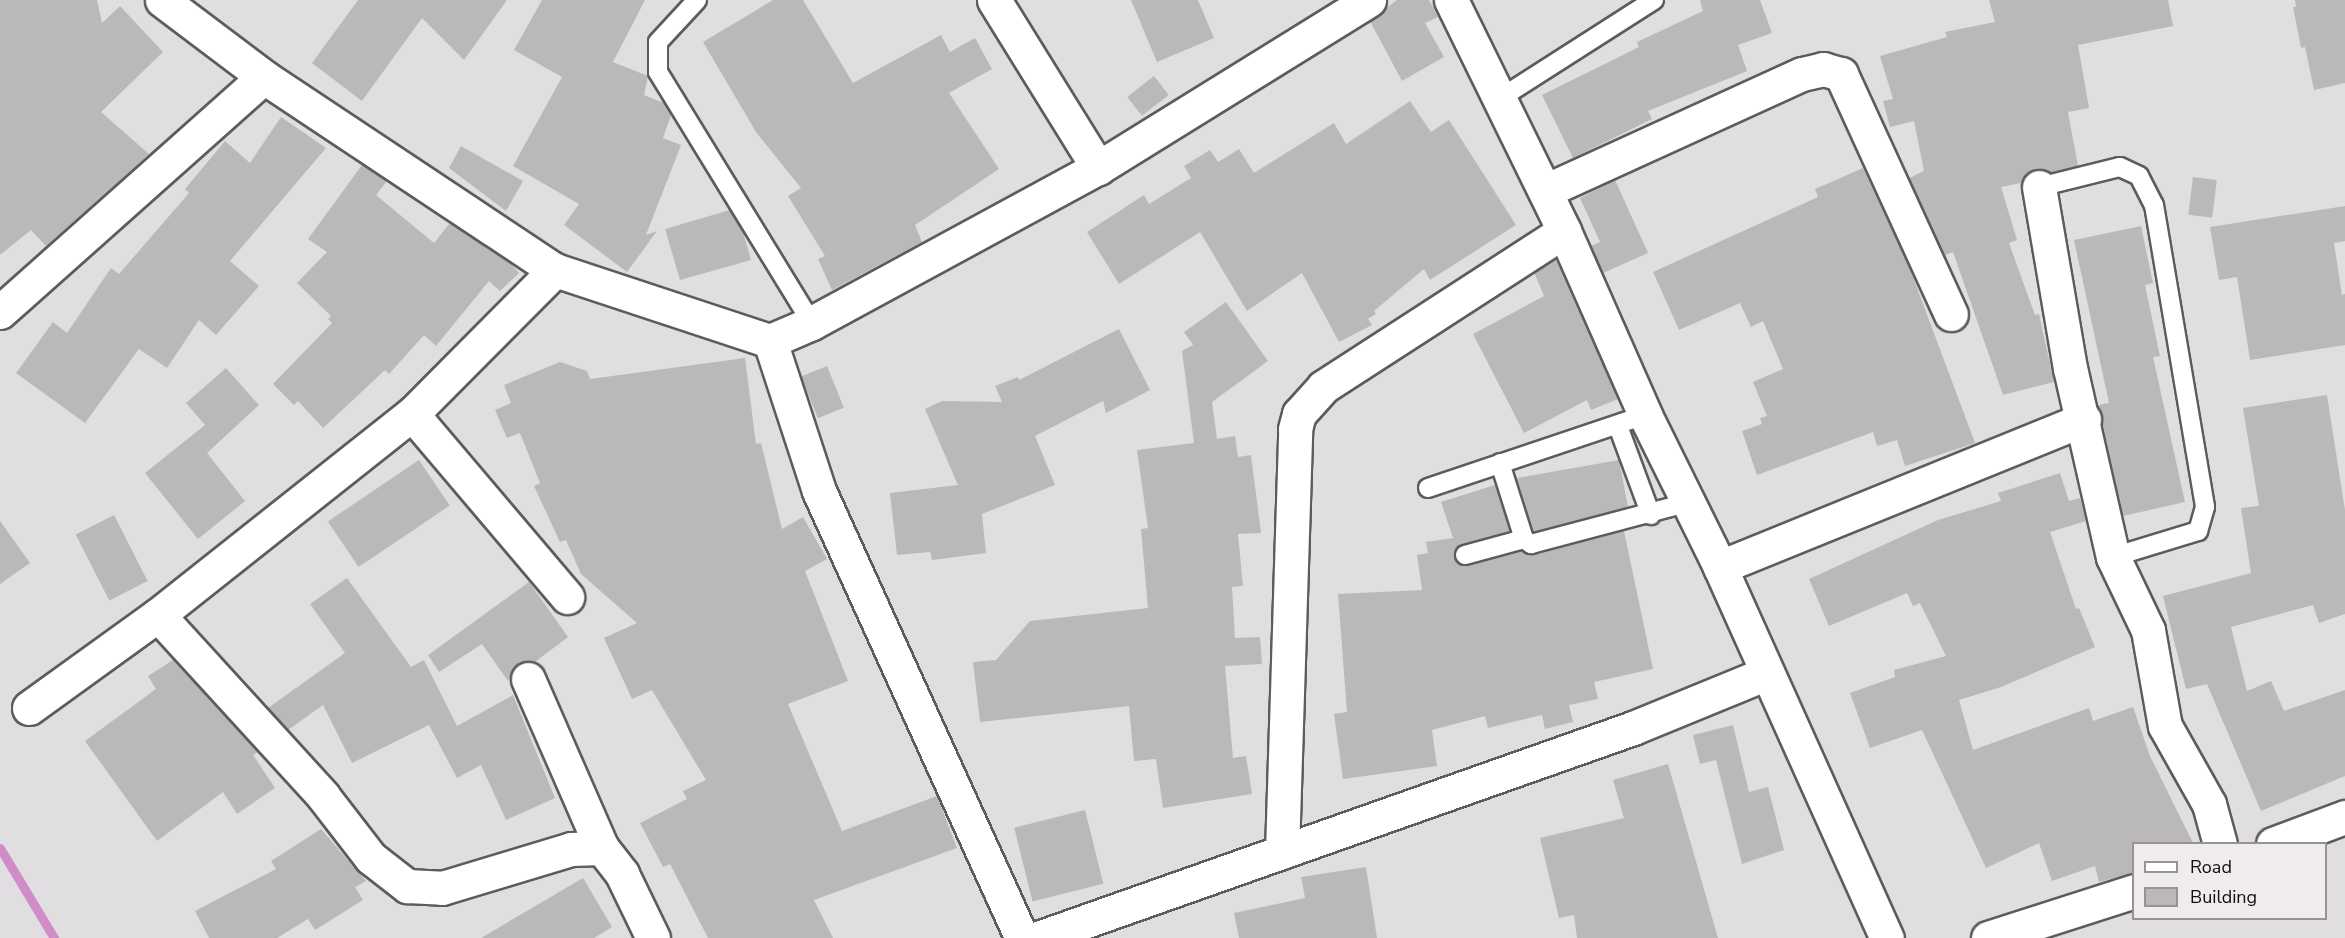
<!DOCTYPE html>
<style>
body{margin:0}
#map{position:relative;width:2345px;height:938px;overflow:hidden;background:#e1dee1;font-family:"Nunito Sans",sans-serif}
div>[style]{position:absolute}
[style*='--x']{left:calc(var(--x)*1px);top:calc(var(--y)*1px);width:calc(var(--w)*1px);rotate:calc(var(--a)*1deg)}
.stream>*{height:9px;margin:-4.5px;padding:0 4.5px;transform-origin:4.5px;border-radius:4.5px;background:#d08cc7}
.building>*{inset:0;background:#bbb8bb;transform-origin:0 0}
.roads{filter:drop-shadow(2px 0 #5e5b5d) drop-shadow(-2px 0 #5e5b5d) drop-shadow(0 2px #5e5b5d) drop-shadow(0 -2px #5e5b5d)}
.service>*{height:18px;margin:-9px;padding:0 9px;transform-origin:9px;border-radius:9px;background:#fff}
.minor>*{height:33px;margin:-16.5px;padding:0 16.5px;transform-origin:16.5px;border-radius:16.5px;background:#fff}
.tertiary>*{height:33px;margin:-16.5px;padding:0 16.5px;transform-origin:16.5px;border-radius:16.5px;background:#fff}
span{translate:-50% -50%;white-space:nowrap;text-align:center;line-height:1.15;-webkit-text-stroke:4.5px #efebee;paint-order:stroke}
.legend{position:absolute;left:2132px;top:842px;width:195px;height:78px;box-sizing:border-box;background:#efebee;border:2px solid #969395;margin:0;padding:8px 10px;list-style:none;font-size:18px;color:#100f10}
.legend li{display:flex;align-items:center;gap:12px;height:30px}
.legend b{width:30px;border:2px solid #969395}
</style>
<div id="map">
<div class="stream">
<i style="--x:0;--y:848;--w:105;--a:59"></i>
</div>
<div class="building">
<i style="clip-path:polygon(0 0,97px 0,102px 23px,120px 6px,163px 52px,101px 112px,149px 154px,46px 246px,31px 230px,0 255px)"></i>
<i style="clip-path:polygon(358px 0,507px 0,464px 60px,422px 18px,362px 101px,312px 63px)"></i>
<i style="clip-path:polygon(542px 0,645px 0,613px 62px,648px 76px,644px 95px,664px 103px,671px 115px,663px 138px,681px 145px,646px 235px,657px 231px,627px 272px,564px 225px,579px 204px,513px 166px,562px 77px,514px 50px)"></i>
<i style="clip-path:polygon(773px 0,803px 0,853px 83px,941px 35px,950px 52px,975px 38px,992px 69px,949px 93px,999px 169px,915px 225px,922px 242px,832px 290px,818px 259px,825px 256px,788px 196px,801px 188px,756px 132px,703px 42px)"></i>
<i style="clip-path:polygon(1131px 0,1198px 0,1214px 38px,1157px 62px)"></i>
<i style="clip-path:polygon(1397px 0,1429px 0,1438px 17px,1425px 23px,1444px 57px,1402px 81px,1370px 21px)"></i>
<i style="clip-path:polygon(1700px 0,1760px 0,1772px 33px,1738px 45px,1747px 71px,1648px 111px,1652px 119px,1573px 158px,1542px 95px,1639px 47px,1637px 42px,1703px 11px)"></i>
<i style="clip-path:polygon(1989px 0,2168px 0,2173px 26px,2078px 45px,2089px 108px,2068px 112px,2078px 166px,2050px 173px,2035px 169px,2027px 173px,2021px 183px,2001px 187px,2017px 240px,2009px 243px,2035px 315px,2039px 314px,2054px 382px,2003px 395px,1953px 252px,1945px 255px,1909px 178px,1924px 171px,1914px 121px,1890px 127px,1883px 101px,1893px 99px,1880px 56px,1947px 37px,1945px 32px,1995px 22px)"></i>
<i style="clip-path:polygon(2295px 0,2345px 0,2345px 83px,2314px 90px,2305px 47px,2301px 48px,2293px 7px,2296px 7px)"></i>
<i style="left:1154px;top:76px;width:24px;height:34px;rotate:52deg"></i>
<i style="clip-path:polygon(1410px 101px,1431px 132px,1449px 120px,1516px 225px,1430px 280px,1424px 269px,1374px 311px,1376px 314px,1368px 319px,1372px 325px,1339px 342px,1302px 273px,1247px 311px,1200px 232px,1119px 284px,1087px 232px,1144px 195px,1149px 204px,1191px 178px,1184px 166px,1210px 150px,1218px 162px,1239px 149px,1254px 173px,1334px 123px,1346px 144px)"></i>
<i style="clip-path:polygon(281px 117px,326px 148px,230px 261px,259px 286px,216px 335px,199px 320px,167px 368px,139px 349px,85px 423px,16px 373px,53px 322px,67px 333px,111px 268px,119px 274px,189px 193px,185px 189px,225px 141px,250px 163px)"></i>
<i style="clip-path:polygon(461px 146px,523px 181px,506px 211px,449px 168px)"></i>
<i style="clip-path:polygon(362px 165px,387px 181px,376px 195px,434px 243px,450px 223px,510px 263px,519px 273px,500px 291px,489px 281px,436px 346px,424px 335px,389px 374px,385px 370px,323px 428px,298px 401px,294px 405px,273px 384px,332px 323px,328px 319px,331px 316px,297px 283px,327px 252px,308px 239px)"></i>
<i style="clip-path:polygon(1863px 168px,1910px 269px,1975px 443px,1905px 466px,1897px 440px,1877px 446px,1873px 432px,1757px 475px,1742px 431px,1762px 424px,1760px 418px,1767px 416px,1753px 382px,1783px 369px,1763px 321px,1751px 327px,1740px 303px,1679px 330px,1653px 272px,1818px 197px,1815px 189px)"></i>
<i style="left:2193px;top:177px;width:24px;height:38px;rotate:7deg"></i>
<i style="clip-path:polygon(1615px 180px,1648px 253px,1603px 273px,1591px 246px,1600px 242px,1580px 198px)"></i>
<i style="clip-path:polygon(2345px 206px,2345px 241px,2334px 243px,2342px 295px,2345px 294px,2345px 345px,2250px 360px,2237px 277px,2219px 280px,2210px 227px)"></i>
<i style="clip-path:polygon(730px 210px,743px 232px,751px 260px,680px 280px,665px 229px)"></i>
<i style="clip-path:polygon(2141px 226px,2153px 283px,2145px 285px,2160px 356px,2153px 357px,2185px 502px,2123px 516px,2098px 405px,2109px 403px,2074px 240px)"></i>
<i style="clip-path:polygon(1556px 260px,1618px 399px,1591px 410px,1587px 400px,1524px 433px,1473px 334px,1544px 296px,1534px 272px)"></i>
<i style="clip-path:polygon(1226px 302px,1268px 361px,1212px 402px,1217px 439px,1235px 436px,1238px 457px,1251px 455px,1261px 533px,1238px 534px,1243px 586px,1232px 587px,1235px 638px,1260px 637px,1262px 664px,1225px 666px,1233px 758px,1246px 756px,1252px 794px,1163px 808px,1156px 759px,1134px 761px,1129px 706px,980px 722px,973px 662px,996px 660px,1030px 621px,1148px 608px,1141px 529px,1148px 528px,1137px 450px,1194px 443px,1182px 351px,1193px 345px,1184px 332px)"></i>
<i style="clip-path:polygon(1119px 329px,1150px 390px,1106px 413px,1103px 401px,1035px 436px,1055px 485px,982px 514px,986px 553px,932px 560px,930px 552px,897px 555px,890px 493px,958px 485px,925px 409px,942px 401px,1002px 402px,995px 386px,1018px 377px,1019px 380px)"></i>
<i style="clip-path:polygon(745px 358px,756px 444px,761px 443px,782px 529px,803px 517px,827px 559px,805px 571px,848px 681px,788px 704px,842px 831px,937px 796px,957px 848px,814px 900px,833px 938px,708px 938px,670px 864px,663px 867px,640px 823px,687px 799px,683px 791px,706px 780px,652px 690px,632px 699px,604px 638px,637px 623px,581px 574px,566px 540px,560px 542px,534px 486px,540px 483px,520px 433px,507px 438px,495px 410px,511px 403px,504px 385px,560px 362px,587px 371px,590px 379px)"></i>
<i style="left:827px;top:366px;width:45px;height:28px;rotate:68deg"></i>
<i style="clip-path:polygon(226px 368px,259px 405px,207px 453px,245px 501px,198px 539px,145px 473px,205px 425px,186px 403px)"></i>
<i style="clip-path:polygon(2327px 395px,2345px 510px,2345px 614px,2319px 623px,2313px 605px,2231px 627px,2247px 691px,2271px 681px,2284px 711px,2345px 690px,2345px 776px,2261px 811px,2207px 684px,2186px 689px,2163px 596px,2251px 573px,2241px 508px,2259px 506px,2243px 408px)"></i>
<i style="left:419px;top:460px;width:55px;height:110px;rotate:56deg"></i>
<i style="clip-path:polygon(1619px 460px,1628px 507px,1533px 532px,1517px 478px)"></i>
<i style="clip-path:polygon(2060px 473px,2069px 501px,2080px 498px,2086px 521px,2050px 532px,2076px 609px,2079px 608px,2095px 647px,2001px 687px,1959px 700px,1973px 750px,2089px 708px,2093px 721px,2133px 707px,2150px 756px,2193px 843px,2133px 843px,2133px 873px,2099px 882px,2095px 866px,2052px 881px,2039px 843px,1986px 868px,1922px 730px,1870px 748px,1850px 693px,1895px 677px,1894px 670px,1946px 656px,1920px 603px,1913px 606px,1907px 593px,1829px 626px,1809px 579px,1938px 520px,2001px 501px,1998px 493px)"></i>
<i style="clip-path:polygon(1495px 485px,1510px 531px,1457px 547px,1454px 553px,1457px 563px,1468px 566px,1522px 551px,1534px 555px,1624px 531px,1653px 669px,1594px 682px,1598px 699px,1569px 705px,1573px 722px,1545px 729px,1542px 715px,1488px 728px,1485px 716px,1432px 730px,1437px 766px,1343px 779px,1334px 714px,1347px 712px,1338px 594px,1422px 590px,1417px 555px,1428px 553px,1426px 542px,1453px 538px,1441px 502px)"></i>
<i style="left:114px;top:515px;width:74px;height:43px;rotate:63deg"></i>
<i style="clip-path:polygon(0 521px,30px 563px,0 584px)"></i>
<i style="clip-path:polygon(347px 578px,411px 667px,424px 660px,457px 726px,513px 695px,555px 798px,506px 820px,481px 765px,457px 778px,429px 725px,352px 763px,323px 705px,288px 730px,268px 708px,345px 653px,310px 604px)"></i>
<i style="clip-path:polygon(529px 582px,568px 637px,535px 662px,520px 662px,508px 681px,482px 644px,439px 672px,428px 655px)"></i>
<i style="clip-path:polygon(173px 660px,258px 752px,253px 755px,275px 788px,237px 814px,223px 792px,157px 841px,85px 741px,156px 689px,148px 676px)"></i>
<i style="clip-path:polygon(1733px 725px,1749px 792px,1768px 787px,1784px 850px,1742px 864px,1716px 760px,1700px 764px,1693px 735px)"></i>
<i style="clip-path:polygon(1668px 764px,1718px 938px,1577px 938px,1574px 915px,1559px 918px,1540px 838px,1624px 818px,1613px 780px)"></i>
<i style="left:1085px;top:810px;width:76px;height:73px;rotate:76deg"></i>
<i style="clip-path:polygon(321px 829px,366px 881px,355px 887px,363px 900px,315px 930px,308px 919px,277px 938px,209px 938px,195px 911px,276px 869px,271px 861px)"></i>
<i style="clip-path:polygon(1366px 867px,1377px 938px,1239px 938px,1234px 913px,1305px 898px,1301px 877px)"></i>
<i style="clip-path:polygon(583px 878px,612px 927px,594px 938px,481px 938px)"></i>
</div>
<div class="roads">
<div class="service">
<i style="--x:697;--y:0;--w:57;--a:132.9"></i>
<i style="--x:658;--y:42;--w:30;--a:90"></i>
<i style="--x:658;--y:72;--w:294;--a:58.5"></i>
<i style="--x:1499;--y:99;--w:184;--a:-32.6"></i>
<i style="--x:2039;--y:187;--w:83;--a:-13.9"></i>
<i style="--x:2120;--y:167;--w:21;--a:25"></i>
<i style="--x:2139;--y:176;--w:33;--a:63"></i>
<i style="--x:2154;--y:205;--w:306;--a:80.4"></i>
<i style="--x:2205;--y:507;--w:25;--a:106"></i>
<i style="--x:2198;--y:531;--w:89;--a:163"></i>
<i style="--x:1618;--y:426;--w:95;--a:69.7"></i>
<i style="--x:1500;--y:463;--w:80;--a:72.5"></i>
<i style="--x:1524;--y:539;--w:9;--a:36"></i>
<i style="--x:1531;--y:544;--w:164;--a:-14.8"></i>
<i style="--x:1428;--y:488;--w:229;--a:-18.6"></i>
<i style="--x:1465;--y:555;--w:61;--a:-15.2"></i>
</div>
<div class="minor">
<i style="--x:162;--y:0;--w:128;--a:37"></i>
<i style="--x:264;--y:77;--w:349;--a:33.6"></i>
<i style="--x:555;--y:270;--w:226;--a:18.3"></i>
<i style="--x:770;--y:341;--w:158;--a:71.9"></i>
<i style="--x:819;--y:491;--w:491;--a:65.6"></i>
<i style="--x:994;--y:0;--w:198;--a:58.2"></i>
<i style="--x:1098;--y:168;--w:319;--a:-31.8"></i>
<i style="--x:2039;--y:187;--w:184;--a:80.3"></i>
<i style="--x:2070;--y:368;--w:194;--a:77.2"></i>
<i style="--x:2113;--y:557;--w:81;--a:64.4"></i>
<i style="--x:2148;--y:630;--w:97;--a:80"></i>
<i style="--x:2165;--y:726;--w:90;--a:60.6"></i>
<i style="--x:2209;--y:804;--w:41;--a:74.6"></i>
<i style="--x:1545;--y:191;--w:282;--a:-24.5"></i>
<i style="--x:1802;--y:74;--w:22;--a:-13"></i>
<i style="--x:1823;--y:69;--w:19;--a:16"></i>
<i style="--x:1841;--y:74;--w:264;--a:65.4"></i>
<i style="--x:0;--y:312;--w:353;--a:-41.7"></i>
<i style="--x:770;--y:341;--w:46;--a:-23.2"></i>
<i style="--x:812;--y:323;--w:325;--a:-28.5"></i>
<i style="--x:412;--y:414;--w:240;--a:49.7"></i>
<i style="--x:1720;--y:567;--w:393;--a:-22.1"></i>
<i style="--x:158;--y:615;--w:245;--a:47.6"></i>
<i style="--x:323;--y:796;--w:78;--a:52.3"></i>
<i style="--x:371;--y:858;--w:46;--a:37.9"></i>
<i style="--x:407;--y:886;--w:35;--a:3"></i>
<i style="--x:442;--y:888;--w:135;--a:-16.8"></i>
<i style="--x:571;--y:849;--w:31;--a:-2"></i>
<i style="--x:602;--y:848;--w:33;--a:52"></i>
<i style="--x:622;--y:874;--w:71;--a:64.2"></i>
<i style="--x:528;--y:679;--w:184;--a:66.4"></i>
<i style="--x:29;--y:708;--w:159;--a:-35.8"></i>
<i style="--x:158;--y:615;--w:324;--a:-38.4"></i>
<i style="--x:412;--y:414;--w:203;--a:-45.2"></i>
<i style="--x:2273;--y:844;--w:77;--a:-20.6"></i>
<i style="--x:1282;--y:852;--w:423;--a:-88.2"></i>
<i style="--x:1295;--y:429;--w:16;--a:-75"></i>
<i style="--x:1299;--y:414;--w:36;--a:-48"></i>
<i style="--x:1323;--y:387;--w:287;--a:-32.9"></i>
<i style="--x:1038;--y:938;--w:631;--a:-19.44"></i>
<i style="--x:1633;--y:728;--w:145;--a:-22.3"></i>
<i style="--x:1988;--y:938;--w:153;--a:-17.8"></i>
</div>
<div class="tertiary">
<i style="--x:1451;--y:0;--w:257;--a:63.9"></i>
<i style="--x:1564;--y:231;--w:201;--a:66.2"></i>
<i style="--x:1645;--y:415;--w:169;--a:63.7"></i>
<i style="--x:1720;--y:567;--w:407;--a:65.8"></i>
</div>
</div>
<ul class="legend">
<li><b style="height:8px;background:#fff"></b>Road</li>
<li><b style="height:16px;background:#bbb8bb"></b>Building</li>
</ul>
</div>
